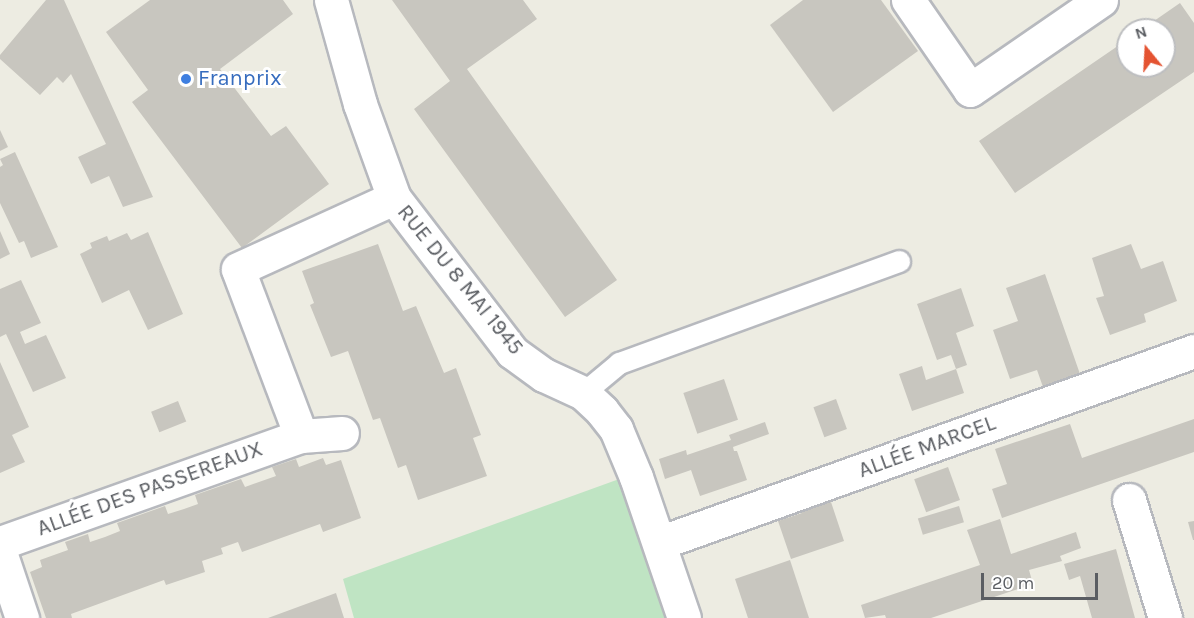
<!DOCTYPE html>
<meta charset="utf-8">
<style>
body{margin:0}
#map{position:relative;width:1194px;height:618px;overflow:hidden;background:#edece2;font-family:Karla,sans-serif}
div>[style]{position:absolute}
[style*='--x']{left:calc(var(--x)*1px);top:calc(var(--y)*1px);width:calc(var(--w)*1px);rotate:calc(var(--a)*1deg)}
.green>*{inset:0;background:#bfe4c3}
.building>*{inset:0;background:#c8c6bf;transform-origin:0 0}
.roads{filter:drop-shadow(2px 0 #b7b9be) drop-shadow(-2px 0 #b7b9be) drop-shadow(0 2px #b7b9be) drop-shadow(0 -2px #b7b9be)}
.lane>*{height:21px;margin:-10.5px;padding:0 10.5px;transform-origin:10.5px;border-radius:10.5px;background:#fff}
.street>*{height:33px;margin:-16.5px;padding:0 16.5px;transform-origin:16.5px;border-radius:16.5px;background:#fff}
.dots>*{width:16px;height:16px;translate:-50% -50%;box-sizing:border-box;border:3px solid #fff;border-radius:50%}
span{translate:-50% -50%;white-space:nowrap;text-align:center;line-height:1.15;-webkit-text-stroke:6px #fff;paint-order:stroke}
.shop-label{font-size:22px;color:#366cbe}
.left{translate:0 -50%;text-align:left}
.street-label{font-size:22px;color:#5a5d62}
.north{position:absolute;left:1116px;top:18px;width:60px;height:60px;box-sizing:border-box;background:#fff;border:2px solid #bdbec0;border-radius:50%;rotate:342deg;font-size:16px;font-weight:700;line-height:24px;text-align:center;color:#5a5d62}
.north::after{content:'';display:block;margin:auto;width:21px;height:27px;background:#e45331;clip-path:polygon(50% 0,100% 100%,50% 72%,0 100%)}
.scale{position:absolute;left:981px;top:573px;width:117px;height:27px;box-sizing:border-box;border:3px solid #5a5d62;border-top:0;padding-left:8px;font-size:18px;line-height:21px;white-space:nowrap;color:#5a5d62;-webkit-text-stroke:4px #fff;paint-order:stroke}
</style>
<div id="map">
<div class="green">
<i style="clip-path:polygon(622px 478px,667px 618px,354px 618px,343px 579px)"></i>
</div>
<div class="building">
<i style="clip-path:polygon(46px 0,64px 0,153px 197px,123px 207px,109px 176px,91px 184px,78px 157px,106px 144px,71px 74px,63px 83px,57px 77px,40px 95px,0 59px,0 55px)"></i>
<i style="clip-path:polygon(150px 0,283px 0,293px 14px,220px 69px,271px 136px,286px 126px,329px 184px,242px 248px,132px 102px,148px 90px,106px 32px)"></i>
<i style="clip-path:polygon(392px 0,523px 0,537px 19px,467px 69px,617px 280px,565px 317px,414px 109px,450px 81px)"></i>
<i style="clip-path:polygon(803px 0,881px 0,918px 51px,833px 112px,770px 25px)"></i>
<i style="clip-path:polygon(1180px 3px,1194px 23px,1194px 72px,1015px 193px,979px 141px,1128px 39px,1128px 66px,1164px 66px,1164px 30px,1141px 30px)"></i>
<i style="clip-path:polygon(0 130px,8px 147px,0 151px)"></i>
<i style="clip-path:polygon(15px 152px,58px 247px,31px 258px,24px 241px,19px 243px,0 203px,0 167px,3px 165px,0 159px)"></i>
<i style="clip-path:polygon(0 231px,10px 254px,0 259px)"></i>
<i style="clip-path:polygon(148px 232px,183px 314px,148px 330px,129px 290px,102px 303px,80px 254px,92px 248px,90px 243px,107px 236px,109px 241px,127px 233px,131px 240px)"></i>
<i style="clip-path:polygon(378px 244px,403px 311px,416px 306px,444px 373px,456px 368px,481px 435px,473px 438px,487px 476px,418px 500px,406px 465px,398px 468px,380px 418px,373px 420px,348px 351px,331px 357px,310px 305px,314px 303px,302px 271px)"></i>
<i style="clip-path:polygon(1131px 244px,1141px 269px,1163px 261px,1177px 301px,1144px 314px,1146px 322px,1110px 335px,1096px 298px,1104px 296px,1092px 258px)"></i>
<i style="clip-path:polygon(1045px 274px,1080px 374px,1043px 387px,1037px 370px,1010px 379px,993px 330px,1018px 321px,1006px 288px)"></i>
<i style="clip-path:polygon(21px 280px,41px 323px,20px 332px,25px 344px,46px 335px,66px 378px,33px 392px,6px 334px,0 337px,0 289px)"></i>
<i style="clip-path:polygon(961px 288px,974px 326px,956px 333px,967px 365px,956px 369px,964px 393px,912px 411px,899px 374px,922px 366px,926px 380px,956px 369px,951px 355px,937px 360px,917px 304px)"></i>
<i style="clip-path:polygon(0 362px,29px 427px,12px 435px,25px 462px,0 473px)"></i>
<i style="left:724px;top:379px;width:43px;height:43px;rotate:71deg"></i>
<i style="left:836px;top:399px;width:32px;height:24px;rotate:70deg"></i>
<i style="left:178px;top:401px;width:22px;height:29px;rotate:68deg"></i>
<i style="clip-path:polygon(1194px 419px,1194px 452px,1002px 518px,992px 489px,1007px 484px,995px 449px,1070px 424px,1082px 458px)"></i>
<i style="clip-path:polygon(765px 422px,769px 434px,733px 447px,734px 451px,737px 451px,747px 480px,700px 496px,691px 470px,665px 479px,659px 459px,686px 450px,687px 455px,731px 440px,729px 435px)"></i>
<i style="clip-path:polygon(323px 458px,326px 465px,341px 460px,361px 518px,323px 532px,320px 524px,242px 552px,238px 542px,221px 548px,223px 554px,202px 561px,205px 572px,166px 585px,164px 580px,71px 614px,72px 618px,46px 618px,30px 572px,42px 567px,40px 560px,68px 550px,65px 542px,88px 534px,90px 542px,105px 537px,120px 531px,117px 523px,165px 506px,168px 514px,184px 509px,198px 504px,195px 495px,241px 479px,245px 487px,276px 476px,272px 467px,296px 459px,299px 467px)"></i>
<i style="left:948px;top:467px;width:35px;height:36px;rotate:70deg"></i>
<i style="clip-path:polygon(823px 491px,828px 503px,831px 502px,844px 541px,791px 559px,778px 521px,802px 513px,798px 500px)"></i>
<i style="left:959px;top:506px;width:17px;height:43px;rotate:73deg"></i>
<i style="clip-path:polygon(1000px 519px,1011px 554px,1076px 532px,1081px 548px,1060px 556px,1062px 561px,1029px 570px,1033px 584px,931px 618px,886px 618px,885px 615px,865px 618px,861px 605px,980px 565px,967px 530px)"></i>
<i style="clip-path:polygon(1194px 521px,1194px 540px,1193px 540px,1188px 522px)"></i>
<i style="clip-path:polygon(1116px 549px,1135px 618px,1092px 618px,1080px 576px,1069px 580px,1064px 564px)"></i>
<i style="clip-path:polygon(790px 560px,809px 618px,748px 618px,735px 579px)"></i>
<i style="clip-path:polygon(336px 593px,344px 618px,268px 618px)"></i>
</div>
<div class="roads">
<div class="lane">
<i style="--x:583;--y:393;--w:47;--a:-39.8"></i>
<i style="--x:619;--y:363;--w:298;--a:-20"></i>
</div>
<div class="street">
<i style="--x:331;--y:0;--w:108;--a:74.4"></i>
<i style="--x:360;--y:104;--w:100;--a:70.1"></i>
<i style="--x:394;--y:198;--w:194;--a:52.5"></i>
<i style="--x:512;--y:352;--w:39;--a:36"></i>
<i style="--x:544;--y:375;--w:43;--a:24.8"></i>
<i style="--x:583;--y:393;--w:26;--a:43"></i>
<i style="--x:602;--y:411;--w:23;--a:52"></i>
<i style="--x:616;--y:429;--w:52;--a:67.4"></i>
<i style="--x:636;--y:477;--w:149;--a:71.2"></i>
<i style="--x:908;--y:0;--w:109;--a:55.4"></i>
<i style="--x:970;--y:90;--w:159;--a:-34.5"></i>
<i style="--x:301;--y:436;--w:178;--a:-110.7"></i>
<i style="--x:238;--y:269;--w:171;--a:-24.5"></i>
<i style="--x:1129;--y:500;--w:123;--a:73"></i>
<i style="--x:0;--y:543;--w:319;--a:-19.6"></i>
<i style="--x:301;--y:436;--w:41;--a:-4.2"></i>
<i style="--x:659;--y:543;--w:568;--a:-19.74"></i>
<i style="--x:0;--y:552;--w:70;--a:71.6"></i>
</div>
</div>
<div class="dots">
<i style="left:186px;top:79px;background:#3f7fe0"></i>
</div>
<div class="shop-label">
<span class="left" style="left:198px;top:79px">Franprix</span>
</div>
<div class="street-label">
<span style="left:460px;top:280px;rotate:51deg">RUE DU 8 MAI 1945</span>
<span style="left:927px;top:447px;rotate:-20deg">ALLÉE MARCEL</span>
<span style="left:150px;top:489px;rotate:-20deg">ALLÉE DES PASSEREAUX</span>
</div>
<div class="north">N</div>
<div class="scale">20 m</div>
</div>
